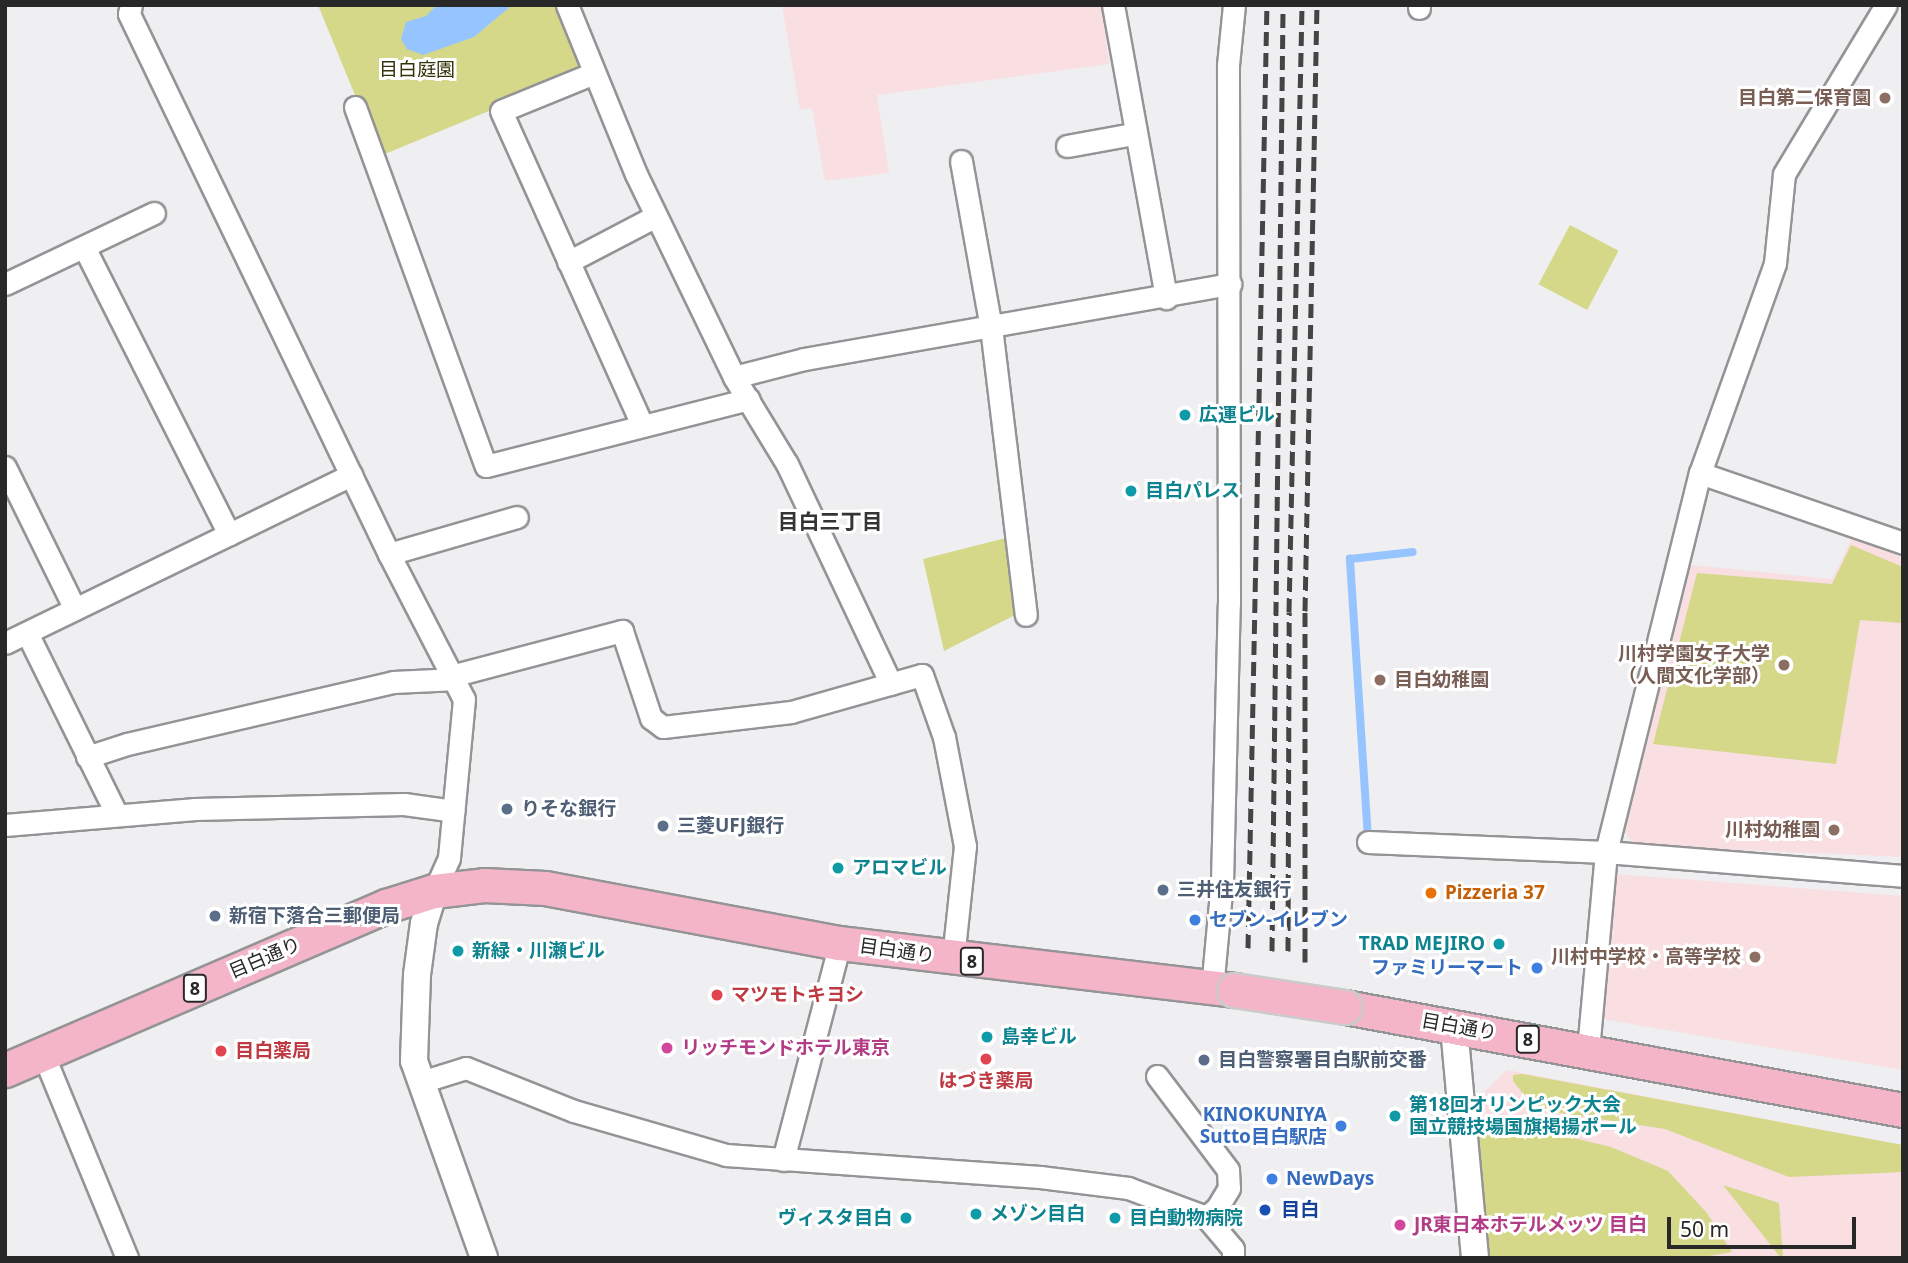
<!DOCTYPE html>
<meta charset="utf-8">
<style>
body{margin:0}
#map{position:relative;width:1908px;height:1263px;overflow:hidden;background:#efeff1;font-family:"Noto Sans","Noto Sans JP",sans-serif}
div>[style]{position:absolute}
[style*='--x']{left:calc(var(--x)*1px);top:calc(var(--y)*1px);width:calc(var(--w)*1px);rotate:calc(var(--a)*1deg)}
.education>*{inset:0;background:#f9dee2}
.green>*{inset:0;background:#d5d789;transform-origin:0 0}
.water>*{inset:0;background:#95c4ff}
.stream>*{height:8px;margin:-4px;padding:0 4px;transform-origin:4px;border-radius:4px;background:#95c4ff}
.roads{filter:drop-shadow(2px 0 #949496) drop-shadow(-2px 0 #949496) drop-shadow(0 2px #949496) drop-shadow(0 -2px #949496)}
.minor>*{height:21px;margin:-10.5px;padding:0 10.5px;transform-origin:10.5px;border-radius:10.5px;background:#fff}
.tertiary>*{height:26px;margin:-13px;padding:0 13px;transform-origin:13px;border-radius:13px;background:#fff}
.primary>*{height:33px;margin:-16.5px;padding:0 16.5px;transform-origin:16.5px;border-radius:16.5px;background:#f4b5c8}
.rail>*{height:5px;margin-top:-2.5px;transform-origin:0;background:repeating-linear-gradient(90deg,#444 0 14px,transparent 0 21px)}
.bridges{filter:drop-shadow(2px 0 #cbcbcb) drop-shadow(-2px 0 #cbcbcb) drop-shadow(0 2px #cbcbcb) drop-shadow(0 -2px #cbcbcb)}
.primary-bridge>*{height:33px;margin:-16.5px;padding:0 16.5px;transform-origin:16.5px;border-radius:16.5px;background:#f4b5c8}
.dots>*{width:19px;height:19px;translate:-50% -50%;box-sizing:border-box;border:4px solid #fff;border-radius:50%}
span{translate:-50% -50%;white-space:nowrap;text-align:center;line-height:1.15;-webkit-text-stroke:6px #fff;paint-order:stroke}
.shield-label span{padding:2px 5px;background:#fff;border:2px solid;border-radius:5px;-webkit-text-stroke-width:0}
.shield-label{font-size:18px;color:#282828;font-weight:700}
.park-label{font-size:19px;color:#333309}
.education-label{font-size:19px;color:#785e54;font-weight:700}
.right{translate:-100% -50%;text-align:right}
.left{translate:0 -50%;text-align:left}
.culture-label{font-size:19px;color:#0d838f;font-weight:700}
.service-label{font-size:19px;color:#4e5e75;font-weight:700}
.food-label{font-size:19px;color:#c56008;font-weight:700}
.shop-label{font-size:19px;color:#366cbe;font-weight:700}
.street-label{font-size:19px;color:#282828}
.health-label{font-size:19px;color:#be3a42;font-weight:700}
.hotel-label{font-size:19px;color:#b23c85;font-weight:700}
.transit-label{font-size:19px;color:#164399;font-weight:700}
.neighbourhood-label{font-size:21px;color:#343435;font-weight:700}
.frame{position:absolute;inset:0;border:7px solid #282828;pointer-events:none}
.scale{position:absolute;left:1667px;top:1217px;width:189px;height:32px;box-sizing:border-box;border:4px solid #282828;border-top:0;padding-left:9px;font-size:21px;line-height:24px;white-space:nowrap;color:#282828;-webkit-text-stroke:5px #fff;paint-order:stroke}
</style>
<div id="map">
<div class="education">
<i style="clip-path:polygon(782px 5px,1102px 5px,1109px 64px,877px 95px,889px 173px,825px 181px,812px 108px,800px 110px)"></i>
<i style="clip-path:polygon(1853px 536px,1903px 558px,1903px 857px,1633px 845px,1625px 832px,1691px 565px,1832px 579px)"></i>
<i style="clip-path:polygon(1615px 874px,1903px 896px,1903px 1070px,1602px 1019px)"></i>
<i style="clip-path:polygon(1507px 1070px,1903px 1145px,1903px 1258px,1488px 1258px,1476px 1130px,1477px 1099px)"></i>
</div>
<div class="green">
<i style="clip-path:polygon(318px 5px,562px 5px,588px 70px,380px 156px)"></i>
<i style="left:1570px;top:225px;width:55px;height:67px;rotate:28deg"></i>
<i style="clip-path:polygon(1006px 538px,1019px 613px,944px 651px,923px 559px)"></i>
<i style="clip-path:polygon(1851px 545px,1903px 567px,1903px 623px,1860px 620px,1836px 764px,1653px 744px,1697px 573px,1832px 584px)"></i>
<i style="clip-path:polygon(1522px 1074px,1903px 1145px,1903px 1172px,1789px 1177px,1665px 1129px,1547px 1111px,1529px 1101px,1513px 1081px,1513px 1075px)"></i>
<i style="clip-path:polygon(1532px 1128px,1611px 1147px,1668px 1171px,1706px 1212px,1732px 1252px,1697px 1258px,1488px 1258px,1476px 1130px)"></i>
<i style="clip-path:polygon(1723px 1185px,1779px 1203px,1783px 1258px,1781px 1258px)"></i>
</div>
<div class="water">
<i style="clip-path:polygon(437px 5px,512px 5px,474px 37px,423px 55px,407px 49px,401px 39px,406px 22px,426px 16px)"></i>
</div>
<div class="stream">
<i style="--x:1368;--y:839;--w:281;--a:-93.7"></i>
<i style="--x:1350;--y:559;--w:63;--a:-6.3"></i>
</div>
<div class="roads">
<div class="minor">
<i style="--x:131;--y:5;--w:9;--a:103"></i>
<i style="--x:129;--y:14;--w:599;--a:64.29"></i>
<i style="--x:389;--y:554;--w:163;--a:62.7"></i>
<i style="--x:464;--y:699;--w:160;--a:95.4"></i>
<i style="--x:449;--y:858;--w:36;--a:114"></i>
<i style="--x:567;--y:5;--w:183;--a:67.8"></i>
<i style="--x:636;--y:174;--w:225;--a:64.2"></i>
<i style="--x:734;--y:377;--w:102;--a:58.7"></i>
<i style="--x:787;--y:464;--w:243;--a:64.7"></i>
<i style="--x:1113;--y:5;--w:298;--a:79.7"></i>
<i style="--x:1419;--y:5;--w:3;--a:90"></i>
<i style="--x:594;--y:73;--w:100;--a:157.8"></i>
<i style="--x:501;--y:111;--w:344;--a:65.8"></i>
<i style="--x:355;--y:107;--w:382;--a:70"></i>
<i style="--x:486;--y:466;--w:271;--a:-14.3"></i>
<i style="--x:1067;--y:146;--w:67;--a:-10.3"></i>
<i style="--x:961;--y:161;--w:169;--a:79.8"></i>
<i style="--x:991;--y:327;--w:290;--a:83.1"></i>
<i style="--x:84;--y:247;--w:322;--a:63.2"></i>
<i style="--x:568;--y:262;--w:99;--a:-27.6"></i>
<i style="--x:5;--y:284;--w:165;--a:-25.5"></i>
<i style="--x:734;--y:377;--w:72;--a:-14.4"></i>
<i style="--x:804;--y:359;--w:433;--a:-10"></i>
<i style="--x:5;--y:467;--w:158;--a:63.8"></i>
<i style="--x:1700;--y:473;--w:215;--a:19"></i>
<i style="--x:389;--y:554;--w:133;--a:-16.1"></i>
<i style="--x:27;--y:633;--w:201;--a:63.7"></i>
<i style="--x:5;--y:643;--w:385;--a:-25.9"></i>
<i style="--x:455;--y:675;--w:173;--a:-14.8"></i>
<i style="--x:622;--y:631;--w:92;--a:71.6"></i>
<i style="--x:651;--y:718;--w:15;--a:37"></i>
<i style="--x:663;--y:727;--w:129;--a:-6.7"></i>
<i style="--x:791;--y:712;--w:136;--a:-15.8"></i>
<i style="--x:922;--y:675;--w:66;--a:70.5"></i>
<i style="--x:944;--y:737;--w:111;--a:79.1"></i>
<i style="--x:965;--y:846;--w:114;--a:96.1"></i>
<i style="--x:87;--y:757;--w:42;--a:-18"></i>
<i style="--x:127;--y:744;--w:273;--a:-13.1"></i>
<i style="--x:393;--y:682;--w:64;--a:-2.7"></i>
<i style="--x:5;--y:825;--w:191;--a:-4.8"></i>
<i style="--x:195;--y:809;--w:209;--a:-1.4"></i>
<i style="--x:404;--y:804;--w:50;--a:8"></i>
<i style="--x:1368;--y:842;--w:238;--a:2.4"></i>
<i style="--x:1606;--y:852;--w:298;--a:4.6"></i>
<i style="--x:1212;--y:989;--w:107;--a:-84.7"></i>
<i style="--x:1222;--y:882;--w:278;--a:-88.6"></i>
<i style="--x:1229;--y:604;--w:539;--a:-90.11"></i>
<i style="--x:1228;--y:65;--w:60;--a:-84.3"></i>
<i style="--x:1588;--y:1050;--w:199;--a:-84.8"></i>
<i style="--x:1606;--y:852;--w:390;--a:-76.1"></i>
<i style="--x:1700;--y:473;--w:223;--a:-70.3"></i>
<i style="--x:1775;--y:263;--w:89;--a:-84.2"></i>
<i style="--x:1784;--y:174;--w:197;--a:-58.9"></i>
<i style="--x:43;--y:1054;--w:221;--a:67.6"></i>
<i style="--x:1157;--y:1076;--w:118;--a:52.9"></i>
<i style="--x:1228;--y:1170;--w:18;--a:87"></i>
<i style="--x:1229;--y:1188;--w:23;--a:121"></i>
<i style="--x:1217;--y:1208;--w:14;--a:141"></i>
<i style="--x:421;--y:1082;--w:47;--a:-17.3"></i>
<i style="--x:466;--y:1068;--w:116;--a:21.7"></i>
<i style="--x:574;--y:1111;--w:158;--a:16.1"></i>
<i style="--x:726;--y:1155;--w:315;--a:4"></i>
<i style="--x:1040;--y:1177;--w:89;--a:7.1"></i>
<i style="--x:1128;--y:1188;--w:83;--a:20.4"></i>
<i style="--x:1206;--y:1217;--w:42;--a:49.8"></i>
<i style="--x:1233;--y:1249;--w:9;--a:90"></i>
<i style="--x:783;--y:1160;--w:224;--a:-75.3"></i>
</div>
<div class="tertiary">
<i style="--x:434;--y:891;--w:34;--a:107"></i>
<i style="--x:424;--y:923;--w:52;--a:97.7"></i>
<i style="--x:417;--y:975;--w:86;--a:92"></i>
<i style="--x:414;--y:1061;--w:209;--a:70.4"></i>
<i style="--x:1454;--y:1027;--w:232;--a:84.8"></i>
</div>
<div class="primary">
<i style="--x:1345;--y:1007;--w:567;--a:10.46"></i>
<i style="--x:5;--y:1070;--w:415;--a:-23.3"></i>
<i style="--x:386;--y:906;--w:50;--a:-17.4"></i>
<i style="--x:434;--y:891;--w:50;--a:-6.8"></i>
<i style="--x:484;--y:885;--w:61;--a:2.8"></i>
<i style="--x:545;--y:888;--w:300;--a:10.6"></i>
<i style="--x:840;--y:943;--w:397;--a:6.8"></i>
</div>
</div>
<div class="rail">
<i style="--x:1248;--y:948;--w:943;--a:-88.85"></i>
<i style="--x:1272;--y:951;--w:946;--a:-89.33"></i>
<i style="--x:1288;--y:951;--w:339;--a:-89.8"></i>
<i style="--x:1289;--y:612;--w:607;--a:-88.77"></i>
<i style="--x:1305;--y:962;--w:351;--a:-90"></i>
<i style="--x:1305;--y:611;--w:606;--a:-88.87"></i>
</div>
<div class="bridges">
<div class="primary-bridge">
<i style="--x:1234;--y:990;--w:112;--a:8.7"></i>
</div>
</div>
<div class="dots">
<i style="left:1885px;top:98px;background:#8d6e63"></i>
<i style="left:1185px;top:415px;background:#0f9aa8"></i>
<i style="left:1131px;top:491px;background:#0f9aa8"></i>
<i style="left:1784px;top:665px;background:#8d6e63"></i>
<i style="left:1380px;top:680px;background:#8d6e63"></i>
<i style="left:507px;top:809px;background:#5c6f8a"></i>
<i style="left:663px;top:826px;background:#5c6f8a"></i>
<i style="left:1834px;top:830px;background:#8d6e63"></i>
<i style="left:838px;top:868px;background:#0f9aa8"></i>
<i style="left:1163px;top:890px;background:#5c6f8a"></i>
<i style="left:1431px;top:893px;background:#e8710a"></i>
<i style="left:215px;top:916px;background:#5c6f8a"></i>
<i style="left:1195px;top:920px;background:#3f7fe0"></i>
<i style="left:1499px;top:944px;background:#0f9aa8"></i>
<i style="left:458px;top:951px;background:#0f9aa8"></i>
<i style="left:1755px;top:957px;background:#8d6e63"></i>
<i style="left:1537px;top:968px;background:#3f7fe0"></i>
<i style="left:717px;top:995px;background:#e0444e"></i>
<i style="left:987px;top:1037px;background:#0f9aa8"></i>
<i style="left:667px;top:1048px;background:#d1479c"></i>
<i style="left:221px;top:1051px;background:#e0444e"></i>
<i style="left:986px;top:1059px;background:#e0444e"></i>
<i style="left:1204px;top:1060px;background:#5c6f8a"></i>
<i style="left:1395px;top:1116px;background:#0f9aa8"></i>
<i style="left:1341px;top:1126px;background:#3f7fe0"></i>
<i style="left:1272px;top:1179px;background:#3f7fe0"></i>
<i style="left:1265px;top:1210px;background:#1a4fb4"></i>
<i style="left:976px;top:1214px;background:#0f9aa8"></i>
<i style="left:906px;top:1218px;background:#0f9aa8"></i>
<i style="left:1115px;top:1218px;background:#0f9aa8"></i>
<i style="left:1400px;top:1225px;background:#d1479c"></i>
</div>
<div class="shield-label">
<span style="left:972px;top:961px">8</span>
<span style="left:195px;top:988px">8</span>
<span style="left:1528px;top:1039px">8</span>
</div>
<div class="park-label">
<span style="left:417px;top:70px">目白庭園</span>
</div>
<div class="education-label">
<span class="right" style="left:1871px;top:98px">目白第二保育園</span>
<span class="right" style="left:1770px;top:665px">川村学園女子大学<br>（人間文化学部）</span>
<span class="left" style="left:1394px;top:680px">目白幼稚園</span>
<span class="right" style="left:1820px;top:830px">川村幼稚園</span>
<span class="right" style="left:1741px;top:957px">川村中学校・高等学校</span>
</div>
<div class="culture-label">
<span class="left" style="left:1199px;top:415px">広運ビル</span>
<span class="left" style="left:1145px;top:491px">目白パレス</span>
<span class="left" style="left:852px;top:868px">アロマビル</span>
<span class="right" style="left:1485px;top:944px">TRAD MEJIRO</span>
<span class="left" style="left:472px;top:951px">新緑・川瀬ビル</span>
<span class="left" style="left:1001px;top:1037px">島幸ビル</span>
<span class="left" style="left:1409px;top:1116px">第18回オリンピック大会<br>国立競技場国旗掲揚ポール</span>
<span class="left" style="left:990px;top:1214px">メゾン目白</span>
<span class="right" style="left:892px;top:1218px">ヴィスタ目白</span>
<span class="left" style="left:1129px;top:1218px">目白動物病院</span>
</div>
<div class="service-label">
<span class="left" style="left:521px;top:809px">りそな銀行</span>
<span class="left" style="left:677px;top:826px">三菱UFJ銀行</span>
<span class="left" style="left:1177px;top:890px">三井住友銀行</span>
<span class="left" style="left:229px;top:916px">新宿下落合三郵便局</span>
<span class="left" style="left:1218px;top:1060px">目白警察署目白駅前交番</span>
</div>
<div class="food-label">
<span class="left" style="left:1445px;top:893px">Pizzeria 37</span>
</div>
<div class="shop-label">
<span class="left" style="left:1209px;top:920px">セブン-イレブン</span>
<span class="right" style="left:1523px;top:968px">ファミリーマート</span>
<span class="right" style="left:1327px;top:1126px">KINOKUNIYA<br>Sutto目白駅店</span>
<span class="left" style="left:1286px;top:1179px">NewDays</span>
</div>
<div class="street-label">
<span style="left:897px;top:951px;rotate:8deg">目白通り</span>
<span style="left:265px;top:958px;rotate:-23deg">目白通り</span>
<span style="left:1459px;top:1027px;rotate:10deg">目白通り</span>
</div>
<div class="health-label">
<span class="left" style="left:731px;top:995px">マツモトキヨシ</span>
<span class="left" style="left:235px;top:1051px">目白薬局</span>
<span style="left:986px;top:1081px">はづき薬局</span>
</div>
<div class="hotel-label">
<span class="left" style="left:681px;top:1048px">リッチモンドホテル東京</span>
<span class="left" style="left:1414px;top:1225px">JR東日本ホテルメッツ 目白</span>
</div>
<div class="transit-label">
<span class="left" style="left:1281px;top:1210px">目白</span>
</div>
<div class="neighbourhood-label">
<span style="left:830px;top:521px">目白三丁目</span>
</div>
<div class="frame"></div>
<div class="scale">50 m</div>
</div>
